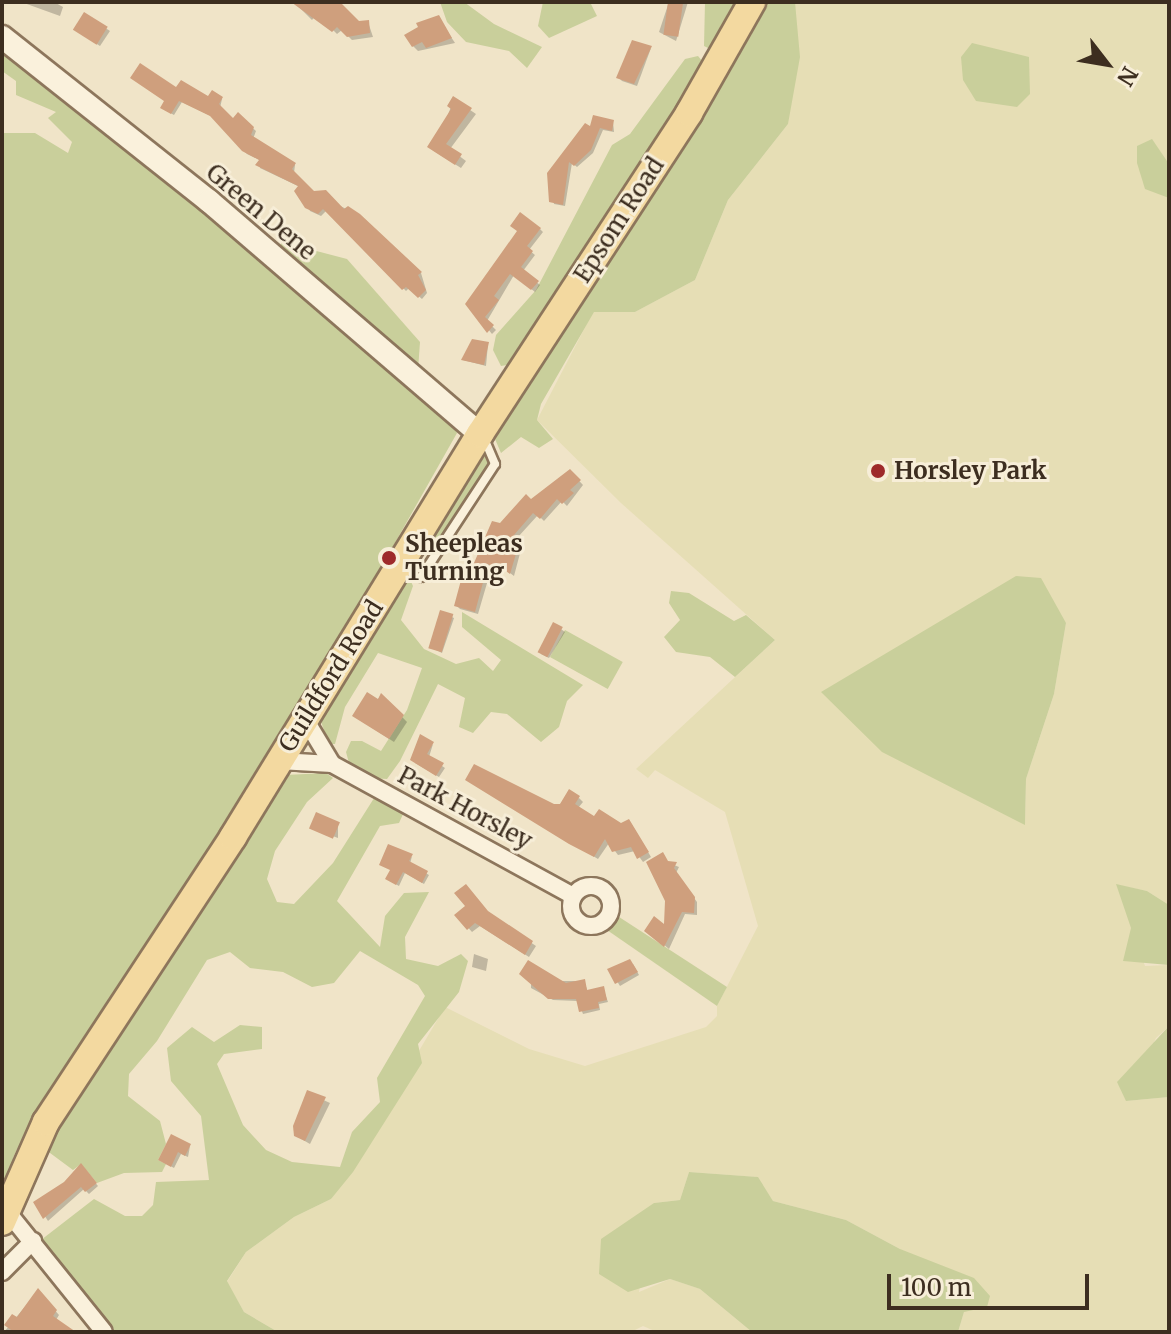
<!DOCTYPE html>
<style>
body{margin:0}
#map{position:relative;width:1171px;height:1334px;overflow:hidden;background:#f0e4c8;font-family:Merriweather,serif}
div>[style]{position:absolute}
[style*='--x']{left:calc(var(--x)*1px);top:calc(var(--y)*1px);width:calc(var(--w)*1px);rotate:calc(var(--a)*1deg)}
.farmland>*{inset:0;background:#e6deb5}
.green>*{inset:0;background:#c9cf9b;transform-origin:0 0}
.shadow>*{inset:0;background:#0003}
.building>*{inset:0;background:#cf9f7d;transform-origin:0 0}
.roads{filter:drop-shadow(2px 0 #8d765c) drop-shadow(-2px 0 #8d765c) drop-shadow(0 2px #8d765c) drop-shadow(0 -2px #8d765c)}
.lane>*{height:8px;margin:-4px;padding:0 4px;transform-origin:4px;border-radius:4px;background:#faf1dc}
.street>*{height:16px;margin:-8px;padding:0 8px;transform-origin:8px;border-radius:8px;background:#faf1dc}
.street>.ring{margin:-8px;padding:0;box-sizing:content-box;background:none;border:16px solid #faf1dc;border-radius:50%}
.secondary>*{height:22px;margin:-11px;padding:0 11px;transform-origin:11px;border-radius:11px;background:#faf1dc}
.primary>*{height:26px;margin:-13px;padding:0 13px;transform-origin:13px;border-radius:13px;background:#f3d9a0}
.dots>*{width:22px;height:22px;translate:-50% -50%;box-sizing:border-box;border:4px solid #f7eed8;border-radius:50%}
span{translate:-50% -50%;white-space:nowrap;text-align:center;line-height:1.15;-webkit-text-stroke:6px #f7eed8;paint-order:stroke}
.street-label{font-size:24px;color:#3d2e20}
.poi-label{font-size:24px;color:#3d2e20;font-weight:700}
.left{translate:0 -50%;text-align:left}
.frame{position:absolute;inset:0;border:4px solid #3d2e20;pointer-events:none}
.north{position:absolute;left:1067px;top:24px;width:80px;height:80px;-webkit-text-stroke:6px #f7eed8;paint-order:stroke;rotate:121deg;font-size:22px;font-weight:700;line-height:32px;text-align:center;color:#3d2e20}
.north::after{content:'';display:block;margin:auto;width:28px;height:36px;background:#3d2e20;clip-path:polygon(50% 0,100% 100%,50% 72%,0 100%)}
.scale{position:absolute;left:887px;top:1274px;width:202px;height:36px;box-sizing:border-box;border:4px solid #3d2e20;border-top:0;padding-left:10px;font-size:24px;line-height:28px;white-space:nowrap;color:#3d2e20;-webkit-text-stroke:6px #f7eed8;paint-order:stroke}
</style>
<div id="map">
<div class="farmland">
<i style="clip-path:polygon(evenodd,795px 2px,1169px 2px,1169px 905px,1147px 891px,1117px 885px,1145px 966px,1169px 965px,1169px 1026px,1156px 1038px,1126px 1101px,1169px 1097px,1169px 1332px,958px 1332px,964px 1312px,900px 1249px,846px 1220px,773px 1201px,757px 1177px,689px 1172px,680px 1200px,654px 1203px,639px 1292px,670px 1279px,700px 1289px,752px 1332px,657px 1332px,643px 1326px,631px 1332px,278px 1332px,244px 1312px,227px 1282px,246px 1252px,294px 1217px,331px 1199px,445px 1007px,529px 1049px,585px 1066px,706px 1027px,717px 1016px,717px 1006px,758px 926px,725px 812px,655px 770px,648px 778px,636px 769px,775px 640px,621px 503px,537px 420px,593px 312px,635px 312px,695px 280px,728px 200px,788px 124px,795px 2px,1016px 576px,1066px 623px,1054px 694px,1026px 779px,1025px 824px,1016px 576px)"></i>
</div>
<div class="green">
<i style="clip-path:polygon(440px 2px,464px 2px,494px 24px,542px 47px,527px 68px,509px 51px,466px 42px,447px 22px)"></i>
<i style="clip-path:polygon(543px 2px,590px 2px,597px 16px,549px 38px,538px 26px)"></i>
<i style="clip-path:polygon(705px 2px,747px 2px,712px 50px,704px 46px)"></i>
<i style="clip-path:polygon(763px 2px,795px 2px,800px 57px,788px 124px,728px 200px,695px 280px,635px 312px,594px 312px,541px 404px,537px 420px,553px 439px,539px 448px,521px 437px,501px 453px,495px 439px,747px 39px)"></i>
<i style="clip-path:polygon(2px 42px,452px 419px,457px 433px,326px 665px,17px 1149px,13px 1158px,17px 1167px,2px 1207px,2px 133px,35px 133px,68px 153px,72px 142px,48px 118px,56px 112px,16px 95px,16px 81px,2px 71px)"></i>
<i style="clip-path:polygon(972px 43px,1029px 57px,1030px 94px,1017px 107px,976px 101px,963px 80px,961px 57px)"></i>
<i style="clip-path:polygon(698px 56px,708px 68px,514px 364px,501px 366px,493px 350px,496px 335px,536px 290px,612px 145px,630px 134px,685px 59px)"></i>
<i style="clip-path:polygon(1152px 139px,1169px 164px,1169px 198px,1145px 189px,1137px 163px,1137px 146px)"></i>
<i style="clip-path:polygon(282px 242px,347px 259px,420px 342px,418px 370px,277px 251px)"></i>
<i style="clip-path:polygon(487px 452px,492px 463px,431px 552px,423px 552px)"></i>
<i style="clip-path:polygon(408px 575px,413px 586px,401px 620px,424px 649px,456px 664px,479px 658px,493px 671px,501px 660px,462px 627px,462px 612px,583px 685px,567px 701px,559px 727px,541px 742px,507px 714px,491px 712px,473px 733px,459px 727px,465px 698px,438px 684px,400px 761px,387px 779px,371px 778px,349px 763px,346px 752px,351px 741px,362px 741px,381px 751px,407px 710px,422px 668px,378px 653px,345px 707px,335px 744px,329px 744px,319px 716px)"></i>
<i style="clip-path:polygon(1016px 576px,1041px 578px,1066px 623px,1054px 694px,1026px 779px,1025px 825px,882px 752px,821px 692px)"></i>
<i style="clip-path:polygon(671px 591px,689px 593px,734px 621px,746px 615px,775px 640px,735px 677px,710px 657px,676px 652px,664px 637px,680px 620px,669px 603px)"></i>
<i style="left:565px;top:630px;width:66px;height:31px;rotate:29deg"></i>
<i style="clip-path:polygon(326px 773px,333px 778px,307px 802px,275px 851px,267px 879px,277px 902px,294px 904px,333px 863px,376px 795px,404px 812px,399px 823px,380px 826px,337px 901px,380px 947px,385px 916px,404px 893px,429px 892px,405px 937px,406px 959px,438px 966px,461px 954px,468px 961px,459px 992px,418px 1044px,422px 1063px,353px 1172px,331px 1199px,294px 1217px,246px 1252px,227px 1281px,244px 1312px,278px 1332px,112px 1332px,41px 1240px,94px 1199px,125px 1216px,142px 1216px,153px 1205px,156px 1182px,209px 1180px,201px 1116px,171px 1081px,167px 1048px,192px 1027px,214px 1042px,240px 1025px,262px 1027px,262px 1049px,224px 1054px,217px 1064px,243px 1125px,266px 1150px,292px 1162px,340px 1167px,352px 1132px,380px 1102px,377px 1078px,425px 996px,418px 985px,360px 951px,334px 983px,312px 987px,283px 972px,250px 968px,230px 952px,207px 960px,157px 1041px,129px 1074px,128px 1096px,160px 1121px,166px 1144px,158px 1160px,166px 1164px,162px 1172px,124px 1173px,97px 1183px,81px 1164px,73px 1170px,46px 1150px,45px 1135px,285px 775px)"></i>
<i style="clip-path:polygon(1116px 884px,1147px 891px,1169px 905px,1169px 965px,1123px 961px,1131px 928px)"></i>
<i style="clip-path:polygon(616px 915px,727px 987px,717px 1006px,607px 930px)"></i>
<i style="clip-path:polygon(1169px 1026px,1169px 1097px,1126px 1101px,1117px 1082px)"></i>
<i style="clip-path:polygon(689px 1172px,758px 1177px,773px 1201px,846px 1220px,900px 1249px,974px 1278px,990px 1296px,987px 1307px,964px 1312px,958px 1332px,752px 1332px,700px 1289px,670px 1279px,628px 1292px,599px 1274px,601px 1239px,654px 1203px,680px 1200px)"></i>
</div>
<div class="shadow">
<i style="clip-path:polygon(54px 2px,63px 7px,60px 16px,24px 3px)"></i>
<i style="clip-path:polygon(303px 2px,337px 2px,358px 23px,368px 22px,373px 37px,352px 40px,342px 30px,337px 34px,317px 14px,312px 20px,299px 7px)"></i>
<i style="clip-path:polygon(669px 2px,688px 2px,676px 41px,659px 32px)"></i>
<i style="clip-path:polygon(84px 14px,110px 31px,100px 46px,78px 32px)"></i>
<i style="clip-path:polygon(438px 17px,455px 43px,418px 51px,413px 46px)"></i>
<i style="clip-path:polygon(651px 48px,637px 86px,622px 81px,619px 78px)"></i>
<i style="clip-path:polygon(177px 90px,222px 99px,220px 108px,233px 120px,238px 115px,256px 131px,253px 139px,295px 165px,294px 173px,313px 193px,359px 215px,421px 273px,427px 293px,422px 299px,409px 288px,406px 291px,327px 210px,321px 216px,310px 211px,300px 187px,260px 168px,260px 160px,247px 154px,215px 118px,182px 102px,174px 115px,165px 110px)"></i>
<i style="clip-path:polygon(454px 99px,476px 114px,450px 149px,466px 161px,461px 168px,434px 151px)"></i>
<i style="clip-path:polygon(613px 122px,614px 132px,603px 130px,593px 153px,577px 167px,572px 163px,565px 206px,554px 204px,549px 174px,592px 129px)"></i>
<i style="clip-path:polygon(540px 229px,543px 232px,529px 250px,535px 255px,523px 271px,540px 285px,535px 292px,514px 275px,487px 321px,496px 330px,492px 334px,468px 304px)"></i>
<i style="clip-path:polygon(488px 344px,486px 366px,463px 360px)"></i>
<i style="clip-path:polygon(570px 471px,583px 485px,567px 506px,562px 501px,544px 521px,538px 515px,518px 537px,523px 542px,514px 576px,498px 564px,497px 570px,492px 566px,478px 614px,460px 609px,456px 605px,475px 566px,500px 526px)"></i>
<i style="clip-path:polygon(440px 612px,454px 618px,442px 653px,430px 647px)"></i>
<i style="clip-path:polygon(554px 624px,565px 632px,549px 658px,541px 654px)"></i>
<i style="clip-path:polygon(382px 696px,407px 722px,394px 742px,354px 716px)"></i>
<i style="clip-path:polygon(433px 744px,429px 757px,445px 768px,439px 777px,415px 763px)"></i>
<i style="clip-path:polygon(472px 783px,553px 806px,579px 798px,583px 802px,578px 808px,595px 819px,632px 825px,651px 857px,643px 862px,635px 851px,618px 855px,609px 843px,598px 859px)"></i>
<i style="clip-path:polygon(338px 824px,338px 838px,313px 829px)"></i>
<i style="clip-path:polygon(412px 856px,410px 864px,429px 875px,424px 884px,405px 873px,399px 886px,390px 881px)"></i>
<i style="clip-path:polygon(669px 863px,679px 867px,676px 873px,697px 902px,697px 915px,685px 914px,669px 949px,647px 930px,666px 927px)"></i>
<i style="clip-path:polygon(488px 914px,536px 946px,529px 957px,480px 926px,472px 932px,457px 915px)"></i>
<i style="clip-path:polygon(474px 954px,488px 959px,486px 971px,472px 967px)"></i>
<i style="clip-path:polygon(633px 964px,639px 975px,620px 986px,610px 970px)"></i>
<i style="clip-path:polygon(531px 981px,584px 981px,588px 992px,603px 988px,608px 1002px,599px 1004px,600px 1010px,583px 1014px,578px 1001px,553px 1000px,531px 988px)"></i>
<i style="clip-path:polygon(308px 1093px,330px 1103px,310px 1144px,296px 1136px)"></i>
<i style="clip-path:polygon(190px 1146px,188px 1157px,181px 1154px,174px 1168px,160px 1160px)"></i>
<i style="clip-path:polygon(81px 1166px,98px 1186px,89px 1194px,84px 1189px,48px 1221px,36px 1202px,65px 1184px)"></i>
<i style="clip-path:polygon(38px 1291px,59px 1315px,56px 1320px,71px 1332px,4px 1332px)"></i>
</div>
<div class="building">
<i style="clip-path:polygon(291px 2px,340px 2px,359px 21px,369px 20px,370px 33px,347px 37px,337px 27px,332px 32px)"></i>
<i style="left:668px;top:2px;width:15px;height:33px;rotate:8deg"></i>
<i style="left:84px;top:12px;width:28px;height:21px;rotate:32deg"></i>
<i style="clip-path:polygon(439px 15px,452px 38px,426px 48px,422px 42px,412px 47px,404px 35px,418px 27px,416px 23px)"></i>
<i style="clip-path:polygon(632px 40px,652px 46px,634px 84px,616px 78px)"></i>
<i style="clip-path:polygon(140px 63px,176px 87px,181px 80px,208px 96px,212px 90px,223px 97px,219px 104px,233px 118px,238px 112px,254px 127px,251px 135px,296px 163px,292px 169px,314px 191px,326px 190px,344px 209px,348px 206px,360px 214px,422px 272px,418px 275px,426px 290px,418px 298px,406px 287px,402px 290px,323px 209px,318px 214px,305px 208px,294px 191px,298px 186px,255px 165px,259px 160px,242px 151px,210px 116px,179px 101px,171px 114px,160px 108px,164px 101px,130px 78px)"></i>
<i style="clip-path:polygon(453px 96px,472px 108px,446px 144px,462px 154px,455px 165px,427px 147px,451px 109px,447px 106px)"></i>
<i style="clip-path:polygon(593px 115px,614px 120px,612px 131px,600px 128px,591px 150px,574px 166px,569px 162px,563px 205px,549px 202px,547px 173px,585px 123px,590px 126px)"></i>
<i style="clip-path:polygon(520px 212px,541px 228px,527px 246px,533px 251px,521px 267px,539px 281px,531px 290px,510px 274px,494px 296px,499px 300px,485px 317px,494px 325px,487px 333px,465px 304px,517px 231px,510px 226px)"></i>
<i style="clip-path:polygon(472px 339px,489px 342px,484px 365px,461px 360px)"></i>
<i style="clip-path:polygon(570px 469px,581px 480px,570px 490px,574px 493px,562px 504px,557px 499px,540px 519px,533px 513px,514px 535px,521px 537px,510px 574px,495px 563px,493px 568px,488px 564px,475px 612px,454px 606px,464px 569px,469px 562px,474px 563px,492px 521px,500px 523px,526px 494px,531px 499px)"></i>
<i style="left:440px;top:610px;width:14px;height:40px;rotate:17deg"></i>
<i style="left:553px;top:622px;width:11px;height:34px;rotate:27deg"></i>
<i style="clip-path:polygon(367px 692px,378px 699px,381px 693px,404px 715px,389px 739px,352px 716px)"></i>
<i style="clip-path:polygon(420px 734px,434px 742px,427px 754px,444px 763px,436px 776px,410px 760px)"></i>
<i style="clip-path:polygon(474px 764px,554px 804px,560px 804px,569px 789px,580px 796px,575px 804px,594px 816px,599px 809px,621px 823px,629px 819px,649px 852px,637px 859px,631px 847px,612px 852px,605px 839px,594px 857px,569px 844px,465px 780px)"></i>
<i style="left:316px;top:812px;width:26px;height:18px;rotate:23deg"></i>
<i style="clip-path:polygon(388px 844px,413px 854px,409px 861px,428px 871px,422px 883px,403px 872px,396px 885px,385px 879px,390px 870px,379px 865px)"></i>
<i style="clip-path:polygon(663px 852px,668px 861px,677px 862px,674px 868px,695px 897px,694px 913px,682px 912px,664px 947px,644px 931px,654px 916px,664px 924px,665px 901px,646px 862px)"></i>
<i style="clip-path:polygon(466px 884px,488px 911px,533px 941px,525px 955px,475px 923px,467px 930px,454px 915px,465px 906px,454px 893px)"></i>
<i style="clip-path:polygon(630px 959px,638px 972px,615px 984px,607px 969px)"></i>
<i style="clip-path:polygon(528px 960px,566px 983px,585px 979px,587px 990px,604px 986px,607px 1000px,598px 1002px,599px 1008px,579px 1012px,576px 999px,548px 999px,519px 974px)"></i>
<i style="clip-path:polygon(307px 1090px,326px 1097px,305px 1141px,294px 1136px,293px 1126px)"></i>
<i style="clip-path:polygon(171px 1134px,191px 1144px,185px 1156px,178px 1152px,171px 1167px,158px 1160px)"></i>
<i style="clip-path:polygon(81px 1163px,97px 1183px,85px 1192px,81px 1187px,43px 1219px,33px 1202px,64px 1182px)"></i>
<i style="clip-path:polygon(38px 1288px,57px 1310px,53px 1316px,76px 1332px,14px 1332px,4px 1325px,12px 1314px,17px 1317px)"></i>
</div>
<div class="roads">
<div class="lane">
<i style="--x:421;--y:577;--w:135;--a:-56.8"></i>
<i style="--x:495;--y:464;--w:28;--a:-113"></i>
</div>
<div class="street">
<i style="--x:305;--y:719;--w:52;--a:59"></i>
<i style="--x:332;--y:764;--w:275;--a:28.7"></i>
<i style="--x:279;--y:761;--w:53;--a:3.2"></i>
<i class="ring" style="left:571px;top:886px;width:24px;height:24px"></i>
<i style="--x:6;--y:1210;--w:156;--a:51.2"></i>
<i style="--x:2;--y:1272;--w:44;--a:-45"></i>
</div>
<div class="secondary">
<i style="--x:2;--y:37;--w:264;--a:38.4"></i>
<i style="--x:209;--y:201;--w:357;--a:40.7"></i>
</div>
<div class="primary">
<i style="--x:2;--y:1222;--w:109;--a:-66.3"></i>
<i style="--x:46;--y:1122;--w:341;--a:-56.7"></i>
<i style="--x:233;--y:837;--w:473;--a:-58.5"></i>
<i style="--x:480;--y:434;--w:383;--a:-56.9"></i>
<i style="--x:689;--y:113;--w:128;--a:-60.4"></i>
</div>
</div>
<div class="dots">
<i style="left:878px;top:471px;background:#9e2a2b"></i>
<i style="left:389px;top:558px;background:#9e2a2b"></i>
</div>
<div class="street-label">
<span style="left:261px;top:212px;rotate:40deg">Green Dene</span>
<span style="left:619px;top:220px;rotate:-57deg">Epsom Road</span>
<span style="left:331px;top:676px;rotate:-58deg">Guildford Road</span>
<span style="left:465px;top:808px;rotate:28deg">Park Horsley</span>
</div>
<div class="poi-label">
<span class="left" style="left:894px;top:471px">Horsley Park</span>
<span class="left" style="left:405px;top:558px">Sheepleas<br>Turning</span>
</div>
<div class="frame"></div>
<div class="north">N</div>
<div class="scale">100 m</div>
</div>
